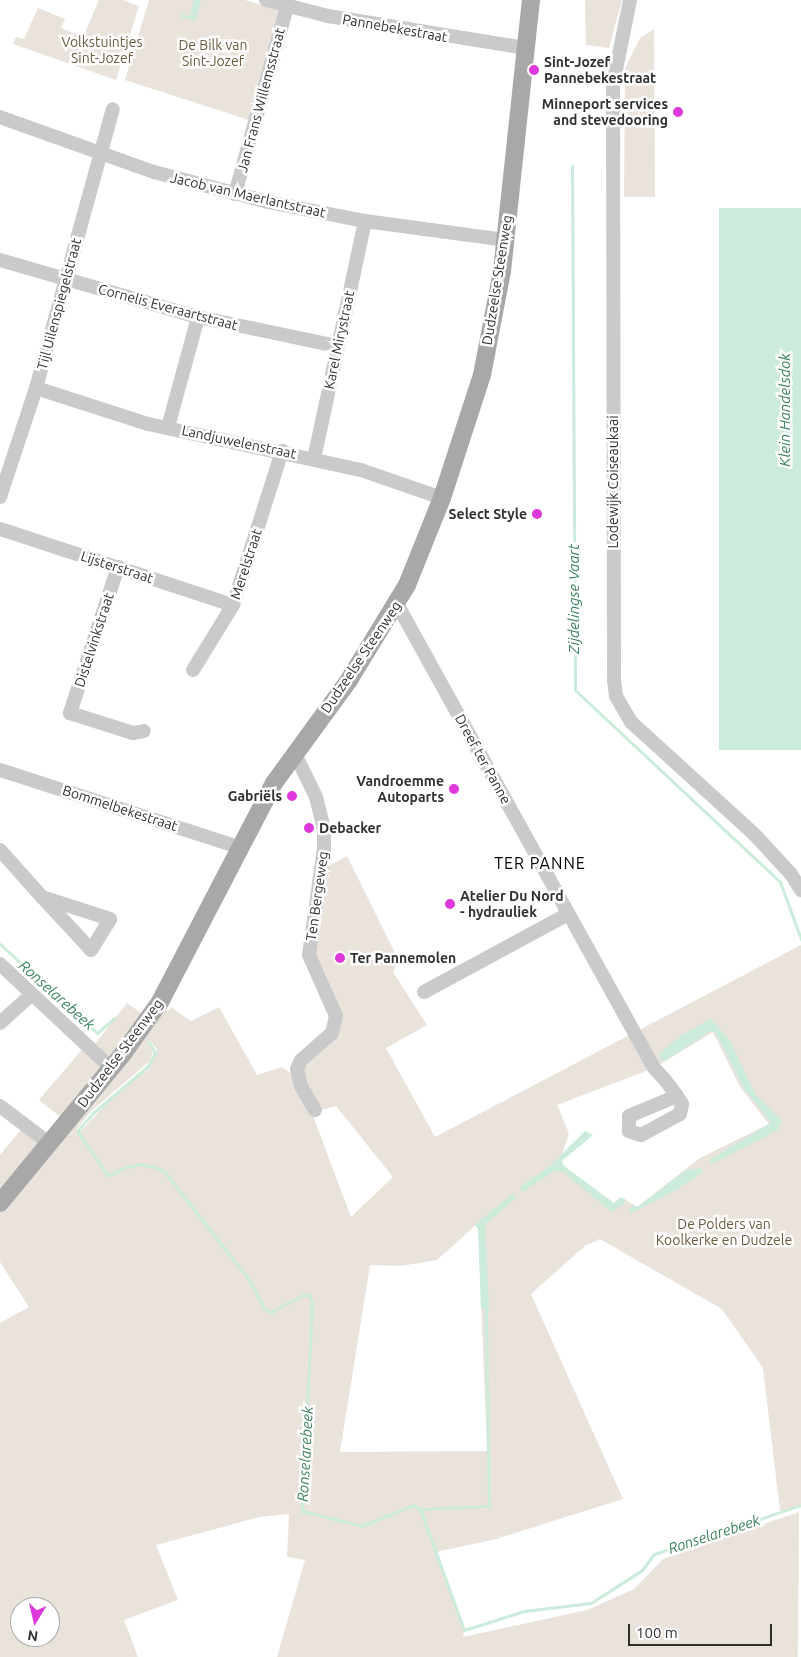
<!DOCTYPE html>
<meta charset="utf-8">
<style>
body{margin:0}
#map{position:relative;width:801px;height:1657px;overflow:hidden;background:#fff;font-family:Ubuntu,sans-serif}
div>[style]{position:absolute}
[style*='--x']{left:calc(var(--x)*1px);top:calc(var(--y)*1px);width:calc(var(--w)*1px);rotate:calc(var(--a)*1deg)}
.green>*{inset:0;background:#e9e3db}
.water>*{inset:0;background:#cbebdb;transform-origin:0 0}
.stream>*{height:3px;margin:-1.5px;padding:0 1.5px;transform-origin:1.5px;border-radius:1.5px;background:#cbebdb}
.minor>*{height:14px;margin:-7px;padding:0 7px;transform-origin:7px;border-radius:7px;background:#cacaca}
.major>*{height:18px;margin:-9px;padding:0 9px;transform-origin:9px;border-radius:9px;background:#a8a8a8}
.dots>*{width:14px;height:14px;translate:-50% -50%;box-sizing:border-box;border:2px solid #fff;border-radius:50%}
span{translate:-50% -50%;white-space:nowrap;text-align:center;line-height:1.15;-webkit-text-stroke:5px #fff;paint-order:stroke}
.street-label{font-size:14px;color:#303030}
.park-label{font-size:14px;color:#6a5a3e}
.poi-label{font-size:14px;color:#303030;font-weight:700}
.left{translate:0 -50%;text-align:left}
.right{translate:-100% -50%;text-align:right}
.water-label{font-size:15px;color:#3b835e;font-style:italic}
.quarter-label{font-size:16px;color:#000;letter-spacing:1px}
.north{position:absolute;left:10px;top:1597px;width:50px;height:50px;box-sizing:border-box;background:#fff;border:1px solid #acacac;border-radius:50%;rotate:189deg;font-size:14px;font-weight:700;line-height:20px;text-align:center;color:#303030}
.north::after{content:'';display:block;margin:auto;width:18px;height:22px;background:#df39dc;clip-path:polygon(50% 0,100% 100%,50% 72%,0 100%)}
.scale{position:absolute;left:628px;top:1624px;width:144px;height:22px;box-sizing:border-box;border:2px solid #303030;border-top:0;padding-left:6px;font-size:15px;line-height:18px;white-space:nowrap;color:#303030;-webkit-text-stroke:4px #fff;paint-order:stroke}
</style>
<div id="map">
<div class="green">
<i style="clip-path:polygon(99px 0,123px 0,139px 6px,116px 80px,13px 44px,16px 37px,24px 39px,38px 8px,65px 19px,61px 28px,83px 37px)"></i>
<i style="clip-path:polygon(149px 0,245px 0,281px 11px,249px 120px,125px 80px)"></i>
<i style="clip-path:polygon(585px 0,622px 0,609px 48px,586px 45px)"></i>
<i style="clip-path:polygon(654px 29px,655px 197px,624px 197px,625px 68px,640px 38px)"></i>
<i style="clip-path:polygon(evenodd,347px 856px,399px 961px,393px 972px,427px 1025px,386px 1048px,435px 1137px,801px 945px,801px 1505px,780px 1511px,763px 1368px,722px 1309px,600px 1239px,585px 1246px,531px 1294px,623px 1499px,496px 1539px,436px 1552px,464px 1630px,463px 1637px,587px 1610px,634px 1589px,663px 1559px,799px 1512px,798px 1657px,277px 1657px,305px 1560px,287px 1557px,289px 1514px,260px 1517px,156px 1545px,178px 1600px,124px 1620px,138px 1657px,0 1657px,0 1323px,29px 1307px,0 1262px,0 1155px,26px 1124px,49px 1142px,74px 1126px,138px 1048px,165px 1009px,168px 1011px,171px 1007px,191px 1021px,219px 1007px,257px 1075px,282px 1067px,297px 1078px,297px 1069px,336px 1023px,311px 964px,321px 870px,347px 856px,713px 1032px,740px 1087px,769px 1124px,700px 1158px,637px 1207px,621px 1197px,614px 1203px,559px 1165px,569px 1133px,557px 1105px,654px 1068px,713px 1032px,347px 856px,150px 1040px,157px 1050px,150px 1068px,116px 1094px,79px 1133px,77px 1129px,90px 1112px,150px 1061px,153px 1053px,148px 1043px,150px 1040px,347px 856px,336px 1106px,393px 1177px,351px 1217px,312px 1113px,336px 1106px,347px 856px,478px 1223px,487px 1451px,340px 1452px,370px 1265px,400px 1266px,437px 1260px,478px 1223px,347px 856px,20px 1607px,50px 1607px,50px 1637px,20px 1637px,20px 1607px)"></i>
<i style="clip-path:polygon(127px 1003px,144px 1015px,116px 1054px,108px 1056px,94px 1045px)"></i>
<i style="clip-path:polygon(84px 1047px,101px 1064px,100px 1073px,63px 1119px,39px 1100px)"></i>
</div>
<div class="water">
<i style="clip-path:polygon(194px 0,201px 0,196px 21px,181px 17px,182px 14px,190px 16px)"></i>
<i style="left:719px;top:208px;width:82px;height:542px"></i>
<i style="clip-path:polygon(711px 1019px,730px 1041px,756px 1095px,782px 1121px,777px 1130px,765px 1137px,711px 1164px,709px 1160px,771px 1123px,743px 1087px,716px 1033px,710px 1031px,665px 1061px,660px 1059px,660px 1053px,680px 1036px)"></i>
<i style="clip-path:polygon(585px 1131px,593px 1135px,562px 1161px,564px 1166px,614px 1203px,621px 1197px,626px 1200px,622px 1205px,612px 1212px,563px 1172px,554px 1171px,523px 1192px,519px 1188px,551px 1165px)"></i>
<i style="clip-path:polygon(700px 1168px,703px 1172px,676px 1190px,632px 1213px,628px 1211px,633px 1205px,638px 1207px,685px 1171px)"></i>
<i style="clip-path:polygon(513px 1193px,516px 1198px,485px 1225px,489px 1309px,481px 1309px,478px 1229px,475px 1225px)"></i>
</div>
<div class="stream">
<i style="--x:572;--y:166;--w:524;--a:89.67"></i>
<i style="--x:575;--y:690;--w:281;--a:43.1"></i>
<i style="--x:780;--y:882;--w:61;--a:69.8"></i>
<i style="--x:0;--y:944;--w:132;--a:42.5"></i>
<i style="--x:97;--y:1033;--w:23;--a:-41"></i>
<i style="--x:149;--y:1042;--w:13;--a:61"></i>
<i style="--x:155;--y:1053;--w:15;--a:118"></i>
<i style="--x:148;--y:1066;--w:72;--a:139.5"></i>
<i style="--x:93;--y:1113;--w:23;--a:131"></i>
<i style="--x:78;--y:1130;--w:4;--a:76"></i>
<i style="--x:79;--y:1134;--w:51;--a:55.4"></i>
<i style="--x:108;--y:1176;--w:20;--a:-27"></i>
<i style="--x:126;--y:1167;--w:16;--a:-11"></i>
<i style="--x:142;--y:1164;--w:22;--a:16"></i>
<i style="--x:163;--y:1170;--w:136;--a:51.9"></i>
<i style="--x:247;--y:1277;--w:37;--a:61"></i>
<i style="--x:265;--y:1309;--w:7;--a:27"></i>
<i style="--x:271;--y:1312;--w:34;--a:-28"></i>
<i style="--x:301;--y:1296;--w:8;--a:-7"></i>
<i style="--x:309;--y:1295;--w:9;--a:69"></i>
<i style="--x:312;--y:1303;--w:208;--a:92.8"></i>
<i style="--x:302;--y:1511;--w:62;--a:14"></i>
<i style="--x:362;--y:1526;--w:55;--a:-22.4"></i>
<i style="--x:413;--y:1505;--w:8;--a:30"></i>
<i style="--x:420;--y:1509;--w:129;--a:70"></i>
<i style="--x:464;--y:1630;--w:63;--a:-17.6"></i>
<i style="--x:524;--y:1611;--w:67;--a:-6.8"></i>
<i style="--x:591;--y:1603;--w:61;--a:-32.9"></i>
<i style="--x:642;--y:1570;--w:20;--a:-53"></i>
<i style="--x:654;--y:1554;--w:155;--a:-18.4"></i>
<i style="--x:420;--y:1509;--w:69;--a:-2.5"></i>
<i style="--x:489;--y:1506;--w:197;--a:-90.9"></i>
</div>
<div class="minor">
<i style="--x:266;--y:0;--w:64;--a:14.5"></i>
<i style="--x:328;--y:16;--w:200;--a:9.2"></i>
<i style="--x:630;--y:0;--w:86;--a:101.4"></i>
<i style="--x:613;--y:84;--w:596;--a:89.9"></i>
<i style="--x:614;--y:680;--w:16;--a:83"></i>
<i style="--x:616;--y:696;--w:30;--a:60"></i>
<i style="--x:631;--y:722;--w:166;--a:42.3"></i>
<i style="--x:754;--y:834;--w:54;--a:47.2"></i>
<i style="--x:791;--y:874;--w:19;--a:58"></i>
<i style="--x:0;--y:117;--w:164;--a:19.7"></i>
<i style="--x:154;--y:172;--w:118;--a:14.7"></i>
<i style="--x:268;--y:202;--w:99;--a:11.1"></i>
<i style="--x:365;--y:221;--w:141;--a:7.7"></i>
<i style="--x:235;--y:194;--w:195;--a:-74.5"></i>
<i style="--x:0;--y:260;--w:206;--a:16.1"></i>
<i style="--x:198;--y:317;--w:142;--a:11.8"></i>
<i style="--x:36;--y:388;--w:118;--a:17.8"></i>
<i style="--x:148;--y:424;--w:218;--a:12.2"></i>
<i style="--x:361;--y:470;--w:86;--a:19.1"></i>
<i style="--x:168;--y:427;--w:114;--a:-74.7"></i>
<i style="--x:314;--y:459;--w:243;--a:-77.9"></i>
<i style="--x:0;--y:497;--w:115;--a:-71.7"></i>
<i style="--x:36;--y:388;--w:289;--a:-74.6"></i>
<i style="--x:0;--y:529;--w:245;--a:18.1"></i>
<i style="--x:118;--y:567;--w:154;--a:108.2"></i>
<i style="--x:70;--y:713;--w:66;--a:17.6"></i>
<i style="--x:133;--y:733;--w:11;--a:-10"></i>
<i style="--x:397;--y:604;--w:530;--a:61.02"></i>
<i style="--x:654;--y:1068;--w:16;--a:47"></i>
<i style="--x:665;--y:1080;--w:20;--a:53"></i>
<i style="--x:677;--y:1096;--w:9;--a:58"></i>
<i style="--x:682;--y:1104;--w:10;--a:101"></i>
<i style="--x:680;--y:1114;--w:44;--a:151.7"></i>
<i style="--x:641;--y:1135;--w:13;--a:-162"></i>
<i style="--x:629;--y:1131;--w:15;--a:-90"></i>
<i style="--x:629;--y:1116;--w:52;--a:-22.6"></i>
<i style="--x:193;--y:670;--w:76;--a:-58.4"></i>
<i style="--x:233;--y:605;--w:162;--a:-72.3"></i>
<i style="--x:294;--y:752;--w:50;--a:63.9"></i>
<i style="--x:316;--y:797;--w:33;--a:76"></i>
<i style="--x:324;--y:829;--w:19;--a:90"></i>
<i style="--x:324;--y:848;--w:108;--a:98"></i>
<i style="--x:309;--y:955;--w:67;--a:66.1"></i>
<i style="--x:336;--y:1016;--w:17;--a:103"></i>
<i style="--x:332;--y:1033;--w:41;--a:138.9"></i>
<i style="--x:301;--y:1060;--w:10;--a:114"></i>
<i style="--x:297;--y:1069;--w:17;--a:77"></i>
<i style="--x:301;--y:1086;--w:28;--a:60"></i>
<i style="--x:0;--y:770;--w:251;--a:17.9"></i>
<i style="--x:0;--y:850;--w:63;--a:48.2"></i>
<i style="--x:42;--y:897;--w:72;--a:47.2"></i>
<i style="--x:91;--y:950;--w:36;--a:-58"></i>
<i style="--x:110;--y:919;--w:71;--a:-162.1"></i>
<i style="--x:0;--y:964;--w:152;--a:43.1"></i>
<i style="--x:424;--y:992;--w:164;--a:-28.4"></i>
<i style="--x:0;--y:1023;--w:43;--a:-42.2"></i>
<i style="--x:0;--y:1106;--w:61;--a:37.1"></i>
</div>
<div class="major">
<i style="--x:0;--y:1203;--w:192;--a:-50.5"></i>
<i style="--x:122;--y:1055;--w:65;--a:-54.4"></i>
<i style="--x:160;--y:1002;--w:247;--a:-62.5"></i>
<i style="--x:274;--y:783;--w:127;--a:-53.9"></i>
<i style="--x:349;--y:680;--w:111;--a:-58.6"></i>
<i style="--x:407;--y:585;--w:94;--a:-68.1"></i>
<i style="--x:442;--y:498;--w:129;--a:-72"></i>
<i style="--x:482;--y:375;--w:106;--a:-79.1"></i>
<i style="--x:502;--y:271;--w:273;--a:-83.9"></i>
</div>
<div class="dots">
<i style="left:534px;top:70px;background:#df39dc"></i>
<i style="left:678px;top:112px;background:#df39dc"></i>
<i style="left:537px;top:514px;background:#df39dc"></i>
<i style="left:454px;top:789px;background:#df39dc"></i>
<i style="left:292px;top:796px;background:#df39dc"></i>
<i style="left:309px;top:828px;background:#df39dc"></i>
<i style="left:450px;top:904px;background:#df39dc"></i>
<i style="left:340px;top:958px;background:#df39dc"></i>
</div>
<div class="street-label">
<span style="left:395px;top:28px;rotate:10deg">Pannebekestraat</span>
<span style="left:261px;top:100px;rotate:-75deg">Jan Frans Willemsstraat</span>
<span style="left:248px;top:195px;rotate:13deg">Jacob van Maerlantstraat</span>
<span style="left:497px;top:280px;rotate:-81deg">Dudzeelse Steenweg</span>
<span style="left:59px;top:304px;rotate:-75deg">Tijl Uilenspiegelstraat</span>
<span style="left:168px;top:307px;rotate:15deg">Cornelis Everaartstraat</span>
<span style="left:339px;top:340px;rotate:-78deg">Karel Mirystraat</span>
<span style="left:239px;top:442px;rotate:12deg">Landjuwelenstraat</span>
<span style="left:613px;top:482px;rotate:-90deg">Lodewijk Coiseaukaai</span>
<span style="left:246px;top:564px;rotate:-72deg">Merelstraat</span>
<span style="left:117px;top:567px;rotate:18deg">Lijsterstraat</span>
<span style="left:94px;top:640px;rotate:-72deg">Distelvinkstraat</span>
<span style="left:361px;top:657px;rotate:-56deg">Dudzeelse Steenweg</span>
<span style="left:483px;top:759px;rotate:61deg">Dreef ter Panne</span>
<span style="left:120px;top:808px;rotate:18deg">Bommelbekestraat</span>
<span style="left:317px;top:896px;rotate:-82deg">Ten Bergeweg</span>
<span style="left:120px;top:1053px;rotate:-53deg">Dudzeelse Steenweg</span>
</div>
<div class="park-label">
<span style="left:102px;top:50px">Volkstuintjes<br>Sint-Jozef</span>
<span style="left:213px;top:53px">De Bilk van<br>Sint-Jozef</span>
<span style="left:724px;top:1232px">De Polders van<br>Koolkerke en Dudzele</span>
</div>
<div class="poi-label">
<span class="left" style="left:544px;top:70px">Sint-Jozef<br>Pannebekestraat</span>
<span class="right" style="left:668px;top:112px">Minneport services<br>and stevedooring</span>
<span class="right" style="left:527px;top:514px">Select Style</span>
<span class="right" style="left:444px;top:789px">Vandroemme<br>Autoparts</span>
<span class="right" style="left:282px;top:796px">Gabriëls</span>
<span class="left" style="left:319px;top:828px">Debacker</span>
<span class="left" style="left:460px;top:904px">Atelier Du Nord<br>- hydrauliek</span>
<span class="left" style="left:350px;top:958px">Ter Pannemolen</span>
</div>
<div class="water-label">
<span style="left:785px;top:410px;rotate:-90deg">Klein Handelsdok</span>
<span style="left:574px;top:599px;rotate:-90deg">Zijdelingse Vaart</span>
<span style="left:57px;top:995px;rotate:42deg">Ronselarebeek</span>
<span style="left:305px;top:1454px;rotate:-87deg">Ronselarebeek</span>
<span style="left:714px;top:1534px;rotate:-18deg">Ronselarebeek</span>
</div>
<div class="quarter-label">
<span style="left:540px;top:863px">TER PANNE</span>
</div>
<div class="north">N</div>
<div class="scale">100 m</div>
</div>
